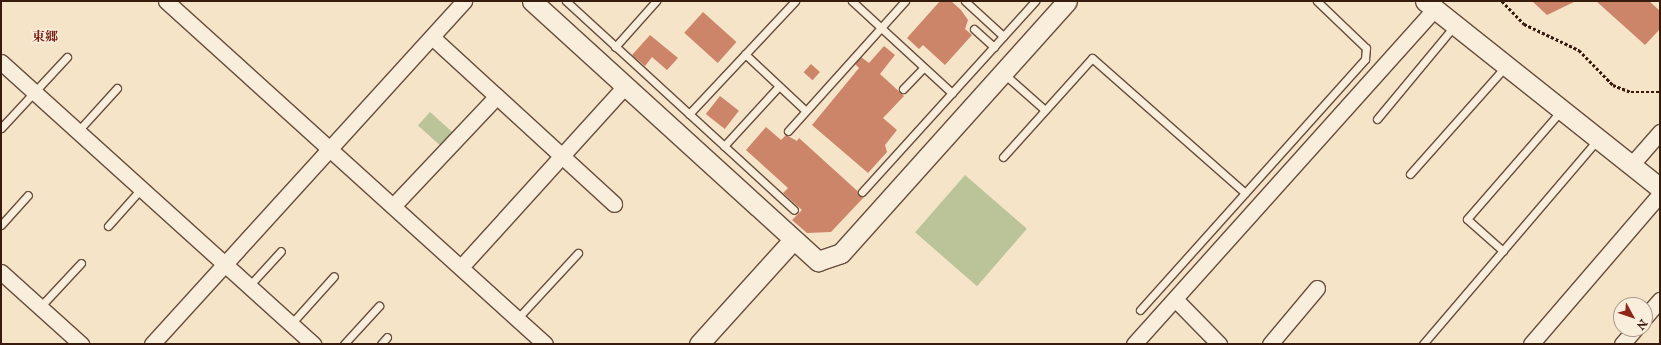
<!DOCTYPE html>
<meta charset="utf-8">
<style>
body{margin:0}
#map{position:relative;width:1661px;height:345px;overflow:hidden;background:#f6e4c9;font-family:"IM FELL English","Noto Serif JP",serif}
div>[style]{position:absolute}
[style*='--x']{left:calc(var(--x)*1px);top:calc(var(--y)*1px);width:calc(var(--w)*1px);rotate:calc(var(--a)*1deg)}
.green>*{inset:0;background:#bbc498;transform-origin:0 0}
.building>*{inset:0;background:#cc8569;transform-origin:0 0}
.path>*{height:2.5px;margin-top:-1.25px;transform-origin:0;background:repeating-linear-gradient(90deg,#371c0e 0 3px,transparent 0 5px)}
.roads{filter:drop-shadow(1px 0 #674e3d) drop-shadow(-1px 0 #674e3d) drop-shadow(0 1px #674e3d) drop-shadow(0 -1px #674e3d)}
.service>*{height:7px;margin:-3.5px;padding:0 3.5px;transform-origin:3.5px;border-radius:3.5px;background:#f9eddc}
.minor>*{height:15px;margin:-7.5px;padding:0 7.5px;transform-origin:7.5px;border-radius:7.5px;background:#f9eddc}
.tertiary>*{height:19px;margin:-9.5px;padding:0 9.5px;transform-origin:9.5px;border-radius:9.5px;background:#f9eddc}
span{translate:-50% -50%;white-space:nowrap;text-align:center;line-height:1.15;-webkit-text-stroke:3px #f9eddc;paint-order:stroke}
.quarter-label{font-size:13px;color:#7a1f14;font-weight:700}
.frame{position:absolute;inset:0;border:2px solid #371c0e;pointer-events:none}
.north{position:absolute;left:1613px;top:297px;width:40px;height:40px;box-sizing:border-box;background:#f9eddc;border:1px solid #ab998a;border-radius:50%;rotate:130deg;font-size:11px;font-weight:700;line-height:16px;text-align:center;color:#371c0e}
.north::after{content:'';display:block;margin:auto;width:14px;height:18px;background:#8f2418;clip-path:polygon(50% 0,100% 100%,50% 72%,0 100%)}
</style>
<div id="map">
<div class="green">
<i style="left:430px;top:112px;width:30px;height:18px;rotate:42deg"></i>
<i style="left:965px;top:175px;width:82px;height:76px;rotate:41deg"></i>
</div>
<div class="building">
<i style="clip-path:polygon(940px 1px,951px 1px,961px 10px,968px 20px,965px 29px,972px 35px,945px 65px,923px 45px,919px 49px,907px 38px)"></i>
<i style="clip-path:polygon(1532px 1px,1576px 1px,1547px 15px)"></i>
<i style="clip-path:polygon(1596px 1px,1649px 1px,1660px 11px,1660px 29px,1645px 45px)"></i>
<i style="left:703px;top:12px;width:45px;height:28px;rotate:42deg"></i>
<i style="clip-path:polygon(650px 35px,678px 58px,667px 70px,652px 57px,645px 66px,632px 55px)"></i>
<i style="clip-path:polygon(884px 46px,895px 55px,880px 74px,904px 96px,883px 118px,897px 130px,885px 145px,887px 152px,868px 173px,812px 125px,859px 68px,855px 64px,861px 57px,869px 63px)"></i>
<i style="left:811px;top:64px;width:12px;height:11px;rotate:42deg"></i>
<i style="left:720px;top:96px;width:24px;height:23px;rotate:38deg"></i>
<i style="clip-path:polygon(766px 127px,781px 140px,786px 135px,797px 141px,799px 138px,864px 197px,831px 232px,807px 233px,792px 220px,802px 210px,783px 193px,788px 188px,746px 150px)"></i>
</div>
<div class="path">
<i style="--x:1502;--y:1;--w:32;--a:46"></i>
<i style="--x:1524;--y:24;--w:61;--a:25.3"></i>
<i style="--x:1579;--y:50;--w:49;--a:45.8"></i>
<i style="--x:1613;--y:85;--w:19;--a:21"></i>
<i style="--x:1631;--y:92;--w:29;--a:0"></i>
</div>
<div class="roads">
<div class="service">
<i style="--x:566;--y:1;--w:309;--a:42.5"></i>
<i style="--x:852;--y:1;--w:136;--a:42.6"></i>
<i style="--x:965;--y:1;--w:52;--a:42.6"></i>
<i style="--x:974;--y:29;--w:27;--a:42"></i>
<i style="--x:615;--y:47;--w:62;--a:-48.3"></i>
<i style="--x:745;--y:54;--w:83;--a:43.1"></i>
<i style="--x:1003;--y:73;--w:56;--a:41.4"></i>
<i style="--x:903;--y:89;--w:30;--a:-46"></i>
<i style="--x:689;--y:114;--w:155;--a:-46.8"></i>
<i style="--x:1377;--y:119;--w:122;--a:-50.3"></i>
<i style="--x:1;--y:128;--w:97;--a:-47.1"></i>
<i style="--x:78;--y:131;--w:58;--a:-47.8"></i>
<i style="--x:788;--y:131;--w:175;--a:-48"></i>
<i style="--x:724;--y:146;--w:81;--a:-47.5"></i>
<i style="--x:1003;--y:157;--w:133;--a:-48"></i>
<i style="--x:1092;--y:58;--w:204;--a:41.4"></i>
<i style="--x:1410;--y:174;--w:144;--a:-48.4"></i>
<i style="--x:862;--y:192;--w:258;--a:-47.8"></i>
<i style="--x:1;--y:225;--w:40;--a:-48"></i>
<i style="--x:108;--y:226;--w:50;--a:-48.3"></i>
<i style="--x:1503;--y:251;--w:48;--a:-138.4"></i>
<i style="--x:1467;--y:219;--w:143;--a:-49"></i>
<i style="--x:249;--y:286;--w:47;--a:-47.6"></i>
<i style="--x:40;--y:307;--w:60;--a:-47"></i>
<i style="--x:1140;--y:310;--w:337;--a:-48.1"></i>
<i style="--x:1365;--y:59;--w:11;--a:-85"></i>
<i style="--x:1366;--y:48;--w:68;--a:-136.2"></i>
<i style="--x:517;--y:319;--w:90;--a:-47.3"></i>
<i style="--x:291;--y:324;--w:64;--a:-48.1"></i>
<i style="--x:344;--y:344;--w:52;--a:-47.4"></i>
<i style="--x:381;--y:344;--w:9;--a:-49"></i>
<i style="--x:1423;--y:344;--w:268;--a:-49.5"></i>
</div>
<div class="minor">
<i style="--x:166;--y:1;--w:511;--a:42.15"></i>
<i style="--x:432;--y:37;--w:247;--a:42.5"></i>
<i style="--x:1;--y:62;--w:421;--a:42.1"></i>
<i style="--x:1632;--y:164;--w:43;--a:-48.8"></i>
<i style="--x:393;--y:206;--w:150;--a:-46.6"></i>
<i style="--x:461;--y:267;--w:244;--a:-47.8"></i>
<i style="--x:1;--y:272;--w:108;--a:42"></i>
<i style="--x:1175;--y:299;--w:63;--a:45.6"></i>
<i style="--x:1645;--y:317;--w:23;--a:-49"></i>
<i style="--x:152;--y:344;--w:464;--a:-47.7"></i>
<i style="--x:1134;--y:344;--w:450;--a:-48.1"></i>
<i style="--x:1270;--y:344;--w:73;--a:-50"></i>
<i style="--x:1531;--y:344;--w:198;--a:-49.3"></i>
<i style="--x:1622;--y:344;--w:20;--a:-49"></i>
</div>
<div class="tertiary">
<i style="--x:532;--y:1;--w:387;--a:42.3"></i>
<i style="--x:818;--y:261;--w:24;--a:-19"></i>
<i style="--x:841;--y:253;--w:338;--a:-48.1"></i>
<i style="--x:1425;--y:1;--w:300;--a:38.5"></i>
<i style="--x:699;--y:344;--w:140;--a:-47.9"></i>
</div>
</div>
<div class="quarter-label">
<span style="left:45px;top:38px">東郷</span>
</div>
<div class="frame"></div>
<div class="north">N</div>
</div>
